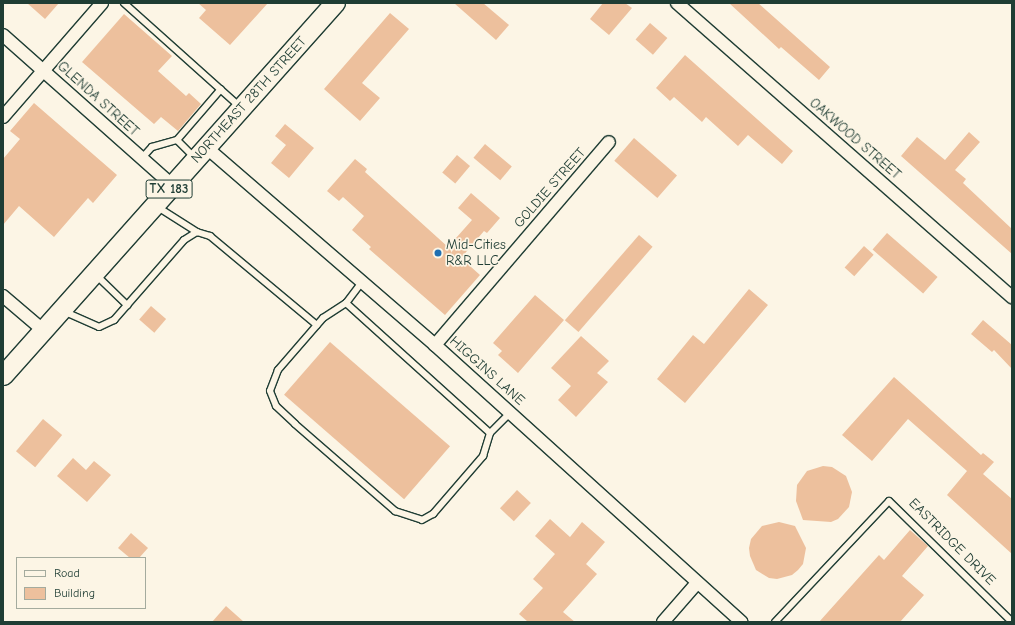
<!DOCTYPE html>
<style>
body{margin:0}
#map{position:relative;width:1015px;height:625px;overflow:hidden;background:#fcf5e5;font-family:"Comic Neue",sans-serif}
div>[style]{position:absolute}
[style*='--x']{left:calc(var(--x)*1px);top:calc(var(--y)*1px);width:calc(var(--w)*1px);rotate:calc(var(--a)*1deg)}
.building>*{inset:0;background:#edc09d;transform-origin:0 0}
.roads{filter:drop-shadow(1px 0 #1f3d34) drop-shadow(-1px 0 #1f3d34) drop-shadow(0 1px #1f3d34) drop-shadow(0 -1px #1f3d34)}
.service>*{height:6px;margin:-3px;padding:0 3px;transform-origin:3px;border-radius:3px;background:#fcf5e5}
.minor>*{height:12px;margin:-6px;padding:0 6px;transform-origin:6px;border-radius:6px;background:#fcf5e5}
.primary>*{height:19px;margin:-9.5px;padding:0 9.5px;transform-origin:9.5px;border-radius:9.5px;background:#fcf5e5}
.dots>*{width:11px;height:11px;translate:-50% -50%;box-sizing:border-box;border:2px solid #fcf5e5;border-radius:50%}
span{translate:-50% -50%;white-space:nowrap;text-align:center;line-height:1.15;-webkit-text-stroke:3.5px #fcf5e5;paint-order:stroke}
.shield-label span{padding:1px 3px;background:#fcf5e5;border:1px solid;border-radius:3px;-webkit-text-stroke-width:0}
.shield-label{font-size:13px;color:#1f3d34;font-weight:700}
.street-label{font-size:14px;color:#1f3d34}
.poi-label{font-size:14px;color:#1f3d34}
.left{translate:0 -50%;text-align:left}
.frame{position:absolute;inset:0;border:4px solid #1f3d34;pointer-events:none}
.legend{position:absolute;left:16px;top:557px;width:130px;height:52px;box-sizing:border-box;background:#fcf5e5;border:1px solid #a4ab9e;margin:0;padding:5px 7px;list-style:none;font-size:12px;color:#1f3d34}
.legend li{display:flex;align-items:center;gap:8px;height:20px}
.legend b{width:20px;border:1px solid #a4ab9e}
</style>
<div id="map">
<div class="building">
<i style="clip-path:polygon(27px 3px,59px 3px,45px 19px)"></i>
<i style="clip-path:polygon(198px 3px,268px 3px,230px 45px,199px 18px,206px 10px)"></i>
<i style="clip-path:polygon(454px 3px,483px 3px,509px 25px,496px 40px)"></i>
<i style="clip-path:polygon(603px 3px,625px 3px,632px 8px,609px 35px,590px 19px)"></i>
<i style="clip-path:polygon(729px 3px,758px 3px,830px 67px,819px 80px,781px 47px,779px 49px)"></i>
<i style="clip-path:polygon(390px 13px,409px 29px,362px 83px,380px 98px,360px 121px,324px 89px)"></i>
<i style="clip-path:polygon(124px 14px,172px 56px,158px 71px,186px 96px,189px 93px,201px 104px,178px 131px,161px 117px,154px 124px,82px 62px)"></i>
<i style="left:650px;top:23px;width:23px;height:22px;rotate:41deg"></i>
<i style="clip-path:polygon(685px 55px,793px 151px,782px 164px,748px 135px,738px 146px,706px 117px,702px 122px,674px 97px,670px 101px,656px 88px)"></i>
<i style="clip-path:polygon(34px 103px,117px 175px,93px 203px,88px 198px,54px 237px,19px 206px,3px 225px,3px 159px,20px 139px,10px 131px)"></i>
<i style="clip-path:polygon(285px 124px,314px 148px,289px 178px,271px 163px,286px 145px,275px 136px)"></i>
<i style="clip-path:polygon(969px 132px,980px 142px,955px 170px,966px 179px,963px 183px,1012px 229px,1012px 254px,901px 156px,917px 137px,945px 160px)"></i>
<i style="left:634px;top:138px;width:57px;height:30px;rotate:41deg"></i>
<i style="left:485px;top:144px;width:35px;height:18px;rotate:40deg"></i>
<i style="left:457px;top:155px;width:17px;height:23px;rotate:40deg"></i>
<i style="clip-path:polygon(355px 159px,367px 169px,365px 172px,448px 247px,472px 220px,458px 208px,471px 193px,500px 218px,487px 233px,484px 231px,461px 258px,480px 275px,445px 315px,369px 249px,371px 247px,352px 230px,364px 216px,343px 197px,339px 201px,327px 191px)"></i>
<i style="left:887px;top:233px;width:67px;height:22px;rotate:41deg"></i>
<i style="left:639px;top:235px;width:18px;height:113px;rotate:41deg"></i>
<i style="left:864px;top:246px;width:13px;height:29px;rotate:42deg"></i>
<i style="clip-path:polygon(749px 289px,768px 305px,685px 403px,657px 379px,693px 335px,704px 344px)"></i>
<i style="clip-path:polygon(535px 295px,564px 320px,518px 373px,498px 355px,502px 351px,493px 343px)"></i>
<i style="left:151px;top:306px;width:20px;height:18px;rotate:41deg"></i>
<i style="clip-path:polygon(983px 320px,1012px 345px,1012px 369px,994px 350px,992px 352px,971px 334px)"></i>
<i style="clip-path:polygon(581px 336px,609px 361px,597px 373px,608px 382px,576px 417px,558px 400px,571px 386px,551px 368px)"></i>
<i style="left:330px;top:342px;width:159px;height:70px;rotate:41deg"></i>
<i style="clip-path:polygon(894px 377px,981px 455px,983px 453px,994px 462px,983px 474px,1012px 499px,1012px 554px,947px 495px,967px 471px,908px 419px,872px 461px,842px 435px)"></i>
<i style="left:43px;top:419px;width:25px;height:42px;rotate:40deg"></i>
<i style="clip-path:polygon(73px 458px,86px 470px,94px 461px,111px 475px,87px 502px,57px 476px)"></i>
<i style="clip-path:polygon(823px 466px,832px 467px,846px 476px,852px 492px,849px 507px,838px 519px,831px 522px,803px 520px,796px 501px,797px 485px,807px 471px)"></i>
<i style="left:517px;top:490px;width:19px;height:25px;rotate:43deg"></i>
<i style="clip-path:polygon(550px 519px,570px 537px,582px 522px,605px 542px,586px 564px,597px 574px,563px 612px,575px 622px,528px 622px,519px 614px,543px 588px,533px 579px,555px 554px,535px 536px)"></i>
<i style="clip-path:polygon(779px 522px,795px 526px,806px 548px,803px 564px,798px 570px,792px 575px,777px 579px,769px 578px,756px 570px,750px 556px,749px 548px,751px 539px,762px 526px)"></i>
<i style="clip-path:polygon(910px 530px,928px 546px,902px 576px,924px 595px,900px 622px,819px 622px,879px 555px,884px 560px)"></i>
<i style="clip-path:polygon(131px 533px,148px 548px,139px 558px,130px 558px,118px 548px)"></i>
<i style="clip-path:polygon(226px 606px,244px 622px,212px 622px)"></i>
</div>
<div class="roads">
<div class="service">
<i style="--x:124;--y:3;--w:154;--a:41.8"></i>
<i style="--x:142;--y:158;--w:15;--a:-48"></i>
<i style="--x:152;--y:147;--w:26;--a:-16"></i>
<i style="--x:195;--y:158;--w:25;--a:-135"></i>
<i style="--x:177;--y:140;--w:67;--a:-49.2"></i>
<i style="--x:156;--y:206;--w:49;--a:32.4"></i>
<i style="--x:95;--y:274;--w:45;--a:44.1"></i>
<i style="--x:362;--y:282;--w:26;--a:127"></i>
<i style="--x:346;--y:303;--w:27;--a:147"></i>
<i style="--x:323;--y:318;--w:69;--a:130.9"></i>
<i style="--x:278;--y:370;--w:22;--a:111"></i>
<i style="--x:270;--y:391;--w:16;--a:68"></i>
<i style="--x:276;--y:406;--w:26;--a:43"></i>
<i style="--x:295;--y:424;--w:133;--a:41"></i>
<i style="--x:395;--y:511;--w:28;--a:18"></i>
<i style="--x:422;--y:520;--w:13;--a:-29"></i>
<i style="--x:433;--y:514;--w:77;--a:-49.2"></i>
<i style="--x:483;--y:456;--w:24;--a:-73"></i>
<i style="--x:490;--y:433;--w:28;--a:-45"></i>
<i style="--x:346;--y:303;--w:194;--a:42.1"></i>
<i style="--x:63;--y:311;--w:39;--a:24"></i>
<i style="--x:99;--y:327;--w:17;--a:-25"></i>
<i style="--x:114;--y:320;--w:106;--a:-48.8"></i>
<i style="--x:184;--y:240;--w:15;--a:-32"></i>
<i style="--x:197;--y:232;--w:14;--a:17"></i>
<i style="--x:210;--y:236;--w:139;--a:39.8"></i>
<i style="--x:775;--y:622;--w:166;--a:-46.7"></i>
<i style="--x:889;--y:501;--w:173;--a:44.5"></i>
</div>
<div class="minor">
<i style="--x:677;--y:3;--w:446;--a:41.3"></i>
<i style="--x:3;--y:35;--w:227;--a:41.6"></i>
<i style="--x:3;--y:117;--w:151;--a:-49"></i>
<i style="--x:207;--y:148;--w:301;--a:40.8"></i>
<i style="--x:435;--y:345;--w:413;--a:42.1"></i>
<i style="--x:3;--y:296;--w:52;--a:40.4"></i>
<i style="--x:435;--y:345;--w:267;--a:-49.4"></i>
<i style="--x:663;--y:622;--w:52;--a:-48.9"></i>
</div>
<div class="primary">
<i style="--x:3;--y:375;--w:499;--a:-48.3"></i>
</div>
</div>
<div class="dots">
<i style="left:438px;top:253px;background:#1f6fb2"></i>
</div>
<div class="shield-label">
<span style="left:169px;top:189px">TX 183</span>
</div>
<div class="street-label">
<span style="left:98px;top:99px;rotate:42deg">GLENDA STREET</span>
<span style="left:249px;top:100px;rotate:-48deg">NORTHEAST 28TH STREET</span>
<span style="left:855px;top:139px;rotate:41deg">OAKWOOD STREET</span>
<span style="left:550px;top:188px;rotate:-49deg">GOLDIE STREET</span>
<span style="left:487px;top:371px;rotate:42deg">HIGGINS LANE</span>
<span style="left:952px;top:542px;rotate:45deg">EASTRIDGE DRIVE</span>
</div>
<div class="poi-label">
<span class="left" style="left:446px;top:253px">Mid-Cities<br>R&amp;R LLC</span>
</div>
<div class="frame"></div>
<ul class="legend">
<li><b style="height:5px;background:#fcf5e5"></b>Road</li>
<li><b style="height:11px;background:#edc09d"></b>Building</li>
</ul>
</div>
